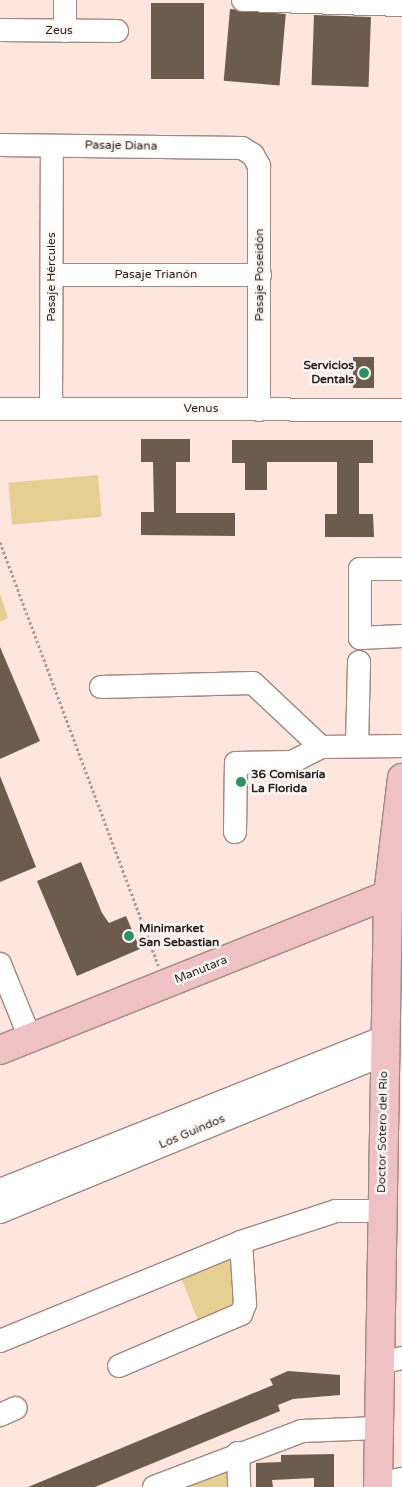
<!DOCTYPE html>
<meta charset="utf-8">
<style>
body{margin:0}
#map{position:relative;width:402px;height:1487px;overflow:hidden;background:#fee5dd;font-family:"Varela Round",sans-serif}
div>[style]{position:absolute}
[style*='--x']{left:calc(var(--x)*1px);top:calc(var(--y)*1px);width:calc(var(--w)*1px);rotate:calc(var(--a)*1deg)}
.green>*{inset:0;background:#e7ce92;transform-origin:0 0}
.building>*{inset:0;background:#6b5c4e;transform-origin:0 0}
.path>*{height:3px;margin-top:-1.5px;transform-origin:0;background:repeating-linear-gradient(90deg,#ac9993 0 2.5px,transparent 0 5px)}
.roads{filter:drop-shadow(1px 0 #9e8880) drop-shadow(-1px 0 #9e8880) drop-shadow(0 1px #9e8880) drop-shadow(0 -1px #9e8880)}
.minor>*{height:22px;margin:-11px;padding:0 11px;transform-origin:11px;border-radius:11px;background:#fff}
.major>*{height:28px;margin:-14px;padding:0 14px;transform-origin:14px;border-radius:14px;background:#efc0c4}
.dots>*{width:14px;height:14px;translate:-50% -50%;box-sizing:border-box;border:2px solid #fcf7f5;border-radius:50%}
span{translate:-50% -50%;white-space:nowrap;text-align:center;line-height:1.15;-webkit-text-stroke:5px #fcf7f5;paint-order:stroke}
.street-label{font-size:12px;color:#281f1c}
.poi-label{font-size:12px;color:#281f1c;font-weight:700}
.right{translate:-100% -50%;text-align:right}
.left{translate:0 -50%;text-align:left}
</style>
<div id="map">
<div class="green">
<i style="left:98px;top:475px;width:42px;height:90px;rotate:85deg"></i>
<i style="clip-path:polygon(0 593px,8px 618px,0 622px)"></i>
<i style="clip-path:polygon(230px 1259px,236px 1265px,235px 1303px,230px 1311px,199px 1323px,181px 1278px)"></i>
<i style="clip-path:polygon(227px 1466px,233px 1487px,173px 1487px)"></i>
</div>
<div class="building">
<i style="left:151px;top:3px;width:53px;height:76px"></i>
<i style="left:230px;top:9px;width:56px;height:72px;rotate:5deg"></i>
<i style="left:314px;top:15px;width:57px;height:70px;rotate:2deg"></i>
<i style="left:353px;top:357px;width:21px;height:31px"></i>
<i style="clip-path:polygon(141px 439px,190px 439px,190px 462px,176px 462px,176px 513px,235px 513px,235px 536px,141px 535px,141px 512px,154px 512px,153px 462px,141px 462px)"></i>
<i style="clip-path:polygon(232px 440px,373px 440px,373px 463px,359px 463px,359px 514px,373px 514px,374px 537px,325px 537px,325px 514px,337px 514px,337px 462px,267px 462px,267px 490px,245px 490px,245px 463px,232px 463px)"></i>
<i style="clip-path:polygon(0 647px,40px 741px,0 759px)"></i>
<i style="clip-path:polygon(0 776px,36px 867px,0 882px)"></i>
<i style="clip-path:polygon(81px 862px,102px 913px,109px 923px,126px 916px,140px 949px,77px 976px,37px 881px)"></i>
<i style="clip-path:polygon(288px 1371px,340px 1375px,340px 1395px,293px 1399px,278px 1405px,280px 1411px,95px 1487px,28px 1487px,273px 1385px,270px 1379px)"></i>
<i style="clip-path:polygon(334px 1454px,334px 1487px,314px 1487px,314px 1478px,272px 1480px,273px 1487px,256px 1487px,256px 1463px,281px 1462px,281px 1455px)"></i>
</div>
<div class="path">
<i style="--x:0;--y:542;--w:452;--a:69.5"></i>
</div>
<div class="roads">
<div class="minor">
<i style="--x:243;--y:0;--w:159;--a:1.8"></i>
<i style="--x:0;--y:30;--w:117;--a:0.5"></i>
<i style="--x:65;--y:31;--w:31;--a:-90"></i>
<i style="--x:0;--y:145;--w:242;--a:0.7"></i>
<i style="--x:242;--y:148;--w:13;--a:32"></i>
<i style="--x:253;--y:155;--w:13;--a:61"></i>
<i style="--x:259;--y:166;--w:244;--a:90"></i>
<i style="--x:52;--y:275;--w:208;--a:0"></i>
<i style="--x:0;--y:409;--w:402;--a:0.1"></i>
<i style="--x:51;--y:409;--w:263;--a:-89.8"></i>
<i style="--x:402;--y:569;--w:42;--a:180"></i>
<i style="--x:360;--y:569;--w:69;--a:90"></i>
<i style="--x:360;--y:638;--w:42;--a:-2.7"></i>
<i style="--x:101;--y:687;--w:152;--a:-1.5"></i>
<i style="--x:253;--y:683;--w:93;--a:43.3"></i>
<i style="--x:321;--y:747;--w:81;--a:-0.7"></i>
<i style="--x:357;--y:746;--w:84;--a:-88.6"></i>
<i style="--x:235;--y:832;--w:69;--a:-89.2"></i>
<i style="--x:236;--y:763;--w:56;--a:-1"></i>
<i style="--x:292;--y:762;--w:33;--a:-27"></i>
<i style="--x:0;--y:964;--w:80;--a:67.9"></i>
<i style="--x:0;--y:1190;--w:414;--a:-21.7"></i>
<i style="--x:0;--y:1212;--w:416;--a:-22.3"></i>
<i style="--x:0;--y:1341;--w:261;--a:-22.3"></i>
<i style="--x:241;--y:1242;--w:100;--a:-18.1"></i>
<i style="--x:336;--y:1211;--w:46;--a:0"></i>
<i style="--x:379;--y:1363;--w:24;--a:-12"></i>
<i style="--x:119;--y:1366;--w:133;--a:-23.1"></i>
<i style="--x:241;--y:1314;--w:11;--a:-68"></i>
<i style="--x:245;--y:1304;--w:62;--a:-93.7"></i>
<i style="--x:0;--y:1415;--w:17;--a:-24"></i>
<i style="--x:238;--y:1453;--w:34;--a:88"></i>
<i style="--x:378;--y:1484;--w:25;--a:-12"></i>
<i style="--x:154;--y:1487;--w:158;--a:-20.7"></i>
<i style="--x:302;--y:1431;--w:76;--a:-2.3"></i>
</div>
<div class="major">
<i style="--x:0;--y:1050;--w:433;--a:-21.8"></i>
<i style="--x:378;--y:1487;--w:592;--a:-89.03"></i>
<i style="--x:388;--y:895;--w:118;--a:-83.2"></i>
</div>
</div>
<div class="dots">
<i style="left:364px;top:373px;background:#2f8f69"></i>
<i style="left:241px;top:782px;background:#2f8f69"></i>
<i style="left:129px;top:936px;background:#2f8f69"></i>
</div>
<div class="street-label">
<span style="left:59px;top:31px">Zeus</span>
<span style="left:121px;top:146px;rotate:1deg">Pasaje Diana</span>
<span style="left:156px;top:275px">Pasaje Trianón</span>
<span style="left:260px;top:275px;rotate:-90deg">Pasaje Poseidón</span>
<span style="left:52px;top:277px;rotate:-90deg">Pasaje Hércules</span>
<span style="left:201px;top:409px">Venus</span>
<span style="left:201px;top:970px;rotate:-22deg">Manutara</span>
<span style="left:192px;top:1132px;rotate:-23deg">Los Guindos</span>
<span style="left:383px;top:1132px;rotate:-89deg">Doctor Sótero del Río</span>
</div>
<div class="poi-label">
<span class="right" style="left:354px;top:373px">Servicios<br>Dentals</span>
<span class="left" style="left:251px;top:782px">36 Comisaría<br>La Florida</span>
<span class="left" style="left:139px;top:936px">Minimarket<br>San Sebastian</span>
</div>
</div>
